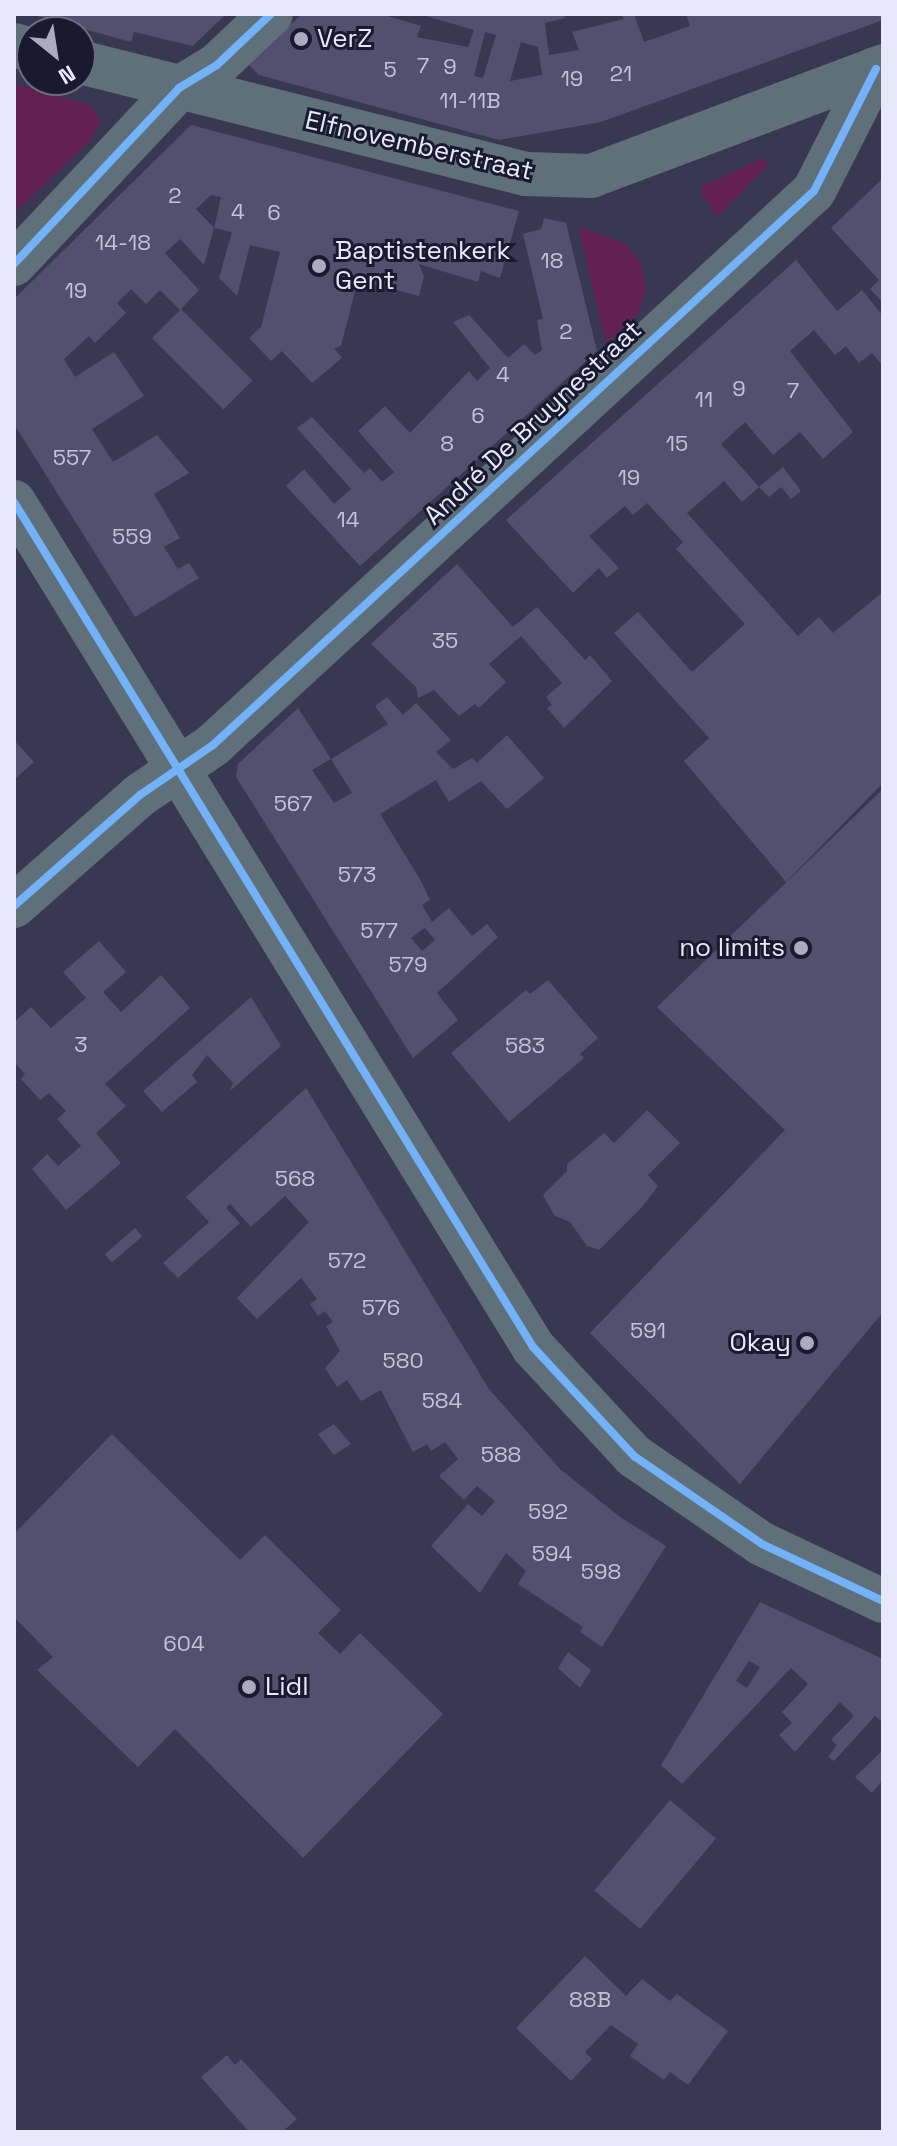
<!DOCTYPE html>
<meta charset="utf-8">
<style>
body{margin:0}
#map{position:relative;width:897px;height:2146px;overflow:hidden;background:#393852;font-family:"Space Grotesk",sans-serif}
div>[style]{position:absolute}
[style*='--x']{left:calc(var(--x)*1px);top:calc(var(--y)*1px);width:calc(var(--w)*1px);rotate:calc(var(--a)*1deg)}
.green>*{inset:0;background:#622150}
.building>*{inset:0;background:#524f6f;transform-origin:0 0}
.minor>*{height:44px;margin:-22px;padding:0 22px;transform-origin:22px;border-radius:22px;background:#5f707a}
.cycleway>*{height:8px;margin:-4px;padding:0 4px;transform-origin:4px;border-radius:4px;background:#73b2f8}
.dots>*{width:22px;height:22px;translate:-50% -50%;box-sizing:border-box;border:4px solid #19192f;border-radius:50%}
span{translate:-50% -50%;white-space:nowrap;text-align:center;line-height:1.15;-webkit-text-stroke:6px #19192f;paint-order:stroke}
.number-label{font-size:22px;color:#c2c2d8}
.number-label span{-webkit-text-stroke-width:0}
.poi-label{font-size:26px;color:#e7e9fb}
.left{translate:0 -50%;text-align:left}
.right{translate:-100% -50%;text-align:right}
.street-label{font-size:26px;color:#e7e9fb}
.frame{position:absolute;inset:0;border:16px solid #e7e9fb;pointer-events:none}
.north{position:absolute;left:16px;top:16px;width:80px;height:80px;box-sizing:border-box;background:#19192f;border:2px solid #6b6c81;border-radius:50%;rotate:150deg;font-size:22px;font-weight:700;line-height:32px;text-align:center;color:#e7e9fb}
.north::after{content:'';display:block;margin:auto;width:28px;height:36px;background:#aaabc0;clip-path:polygon(50% 0,100% 100%,50% 72%,0 100%)}
</style>
<div id="map">
<div class="green">
<i style="clip-path:polygon(14px 84px,90px 105px,101px 121px,90px 141px,14px 213px)"></i>
<i style="clip-path:polygon(762px 158px,768px 165px,718px 216px,709px 209px,712px 206px,701px 195px,702px 186px)"></i>
<i style="clip-path:polygon(578px 227px,625px 243px,641px 263px,646px 288px,639px 313px,606px 343px)"></i>
</div>
<div class="building">
<i style="clip-path:polygon(30px 14px,226px 14px,193px 46px,134px 32px,131px 42px)"></i>
<i style="clip-path:polygon(evenodd,302px 14px,381px 14px,421px 26px,417px 37px,468px 47px,474px 30px,419px 14px,564px 14px,565px 18px,545px 23px,549px 55px,579px 50px,572px 32px,624px 19px,621px 14px,634px 14px,644px 42px,690px 26px,686px 14px,883px 14px,883px 20px,601px 122px,499px 140px,259px 75px,248px 64px,302px 14px,485px 32px,496px 35px,483px 78px,474px 76px,485px 32px,302px 14px,521px 42px,538px 47px,542px 75px,510px 81px,521px 42px)"></i>
<i style="clip-path:polygon(191px 125px,519px 211px,500px 278px,481px 271px,478px 282px,419px 264px,424px 277px,419px 296px,358px 280px,341px 346px,334px 348px,342px 358px,312px 383px,282px 351px,271px 361px,249px 338px,261px 327px,280px 252px,250px 245px,237px 296px,219px 278px,232px 232px,214px 228px,221px 197px,211px 195px,196px 209px,214px 228px,204px 265px,180px 239px,165px 253px,199px 290px,180px 310px,160px 290px,146px 304px,131px 289px,117px 303px,126px 313px,95px 343px,89px 336px,64px 359px,75px 377px,114px 352px,144px 396px,92px 429px,113px 462px,157px 435px,189px 473px,154px 494px,180px 538px,164px 547px,178px 569px,189px 563px,199px 578px,135px 617px,14px 424px,14px 299px)"></i>
<i style="clip-path:polygon(883px 178px,883px 299px,881px 301px,870px 289px,879px 280px,831px 228px)"></i>
<i style="clip-path:polygon(544px 218px,566px 223px,597px 351px,360px 566px,286px 486px,304px 469px,334px 504px,351px 489px,297px 428px,312px 417px,364px 473px,370px 468px,382px 482px,394px 472px,358px 431px,385px 406px,410px 433px,469px 371px,477px 381px,490px 368px,453px 322px,469px 315px,508px 358px,524px 344px,535px 355px,542px 350px,537px 320px,543px 319px,523px 234px,541px 229px)"></i>
<i style="clip-path:polygon(796px 260px,837px 311px,862px 290px,883px 316px,883px 366px,872px 353px,859px 363px,846px 346px,835px 355px,814px 330px,790px 351px,853px 432px,823px 459px,800px 432px,773px 455px,745px 422px,721px 444px,759px 487px,783px 467px,801px 491px,791px 499px,781px 487px,769px 497px,759px 487px,742px 502px,724px 481px,687px 513px,798px 636px,819px 617px,833px 633px,883px 592px,883px 783px,786px 882px,684px 761px,709px 738px,614px 633px,638px 612px,692px 672px,745px 624px,676px 549px,683px 542px,647px 503px,633px 515px,625px 506px,589px 536px,619px 568px,607px 578px,599px 568px,573px 593px,506px 520px)"></i>
<i style="left:181px;top:309px;width:101px;height:41px;rotate:45deg"></i>
<i style="clip-path:polygon(457px 564px,513px 627px,537px 607px,585px 660px,590px 655px,612px 681px,564px 728px,547px 708px,552px 705px,546px 697px,562px 683px,521px 636px,489px 664px,506px 682px,479px 708px,475px 704px,459px 716px,434px 690px,418px 698px,416px 687px,371px 644px)"></i>
<i style="clip-path:polygon(evenodd,387px 697px,403px 715px,416px 703px,451px 740px,436px 752px,453px 769px,472px 758px,477px 763px,507px 735px,544px 778px,507px 809px,481px 781px,449px 802px,436px 780px,380px 814px,421px 881px,430px 900px,422px 905px,432px 922px,449px 908px,472px 936px,487px 924px,498px 937px,437px 993px,458px 1020px,413px 1058px,236px 777px,238px 764px,298px 708px,331px 759px,312px 770px,334px 803px,352px 793px,331px 759px,388px 724px,375px 706px,387px 697px,425px 928px,435px 940px,422px 951px,411px 938px,425px 928px)"></i>
<i style="clip-path:polygon(14px 740px,34px 762px,14px 780px)"></i>
<i style="clip-path:polygon(883px 789px,883px 1312px,740px 1484px,590px 1333px,785px 1130px,657px 1007px)"></i>
<i style="clip-path:polygon(99px 941px,126px 972px,103px 992px,121px 1012px,161px 975px,190px 1008px,105px 1084px,126px 1106px,96px 1133px,121px 1163px,66px 1210px,32px 1169px,47px 1154px,58px 1166px,81px 1146px,57px 1119px,66px 1111px,49px 1093px,40px 1100px,21px 1079px,25px 1074px,14px 1062px,14px 1022px,31px 1007px,51px 1028px,86px 998px,63px 972px)"></i>
<i style="clip-path:polygon(548px 980px,598px 1038px,580px 1054px,584px 1058px,509px 1122px,451px 1053px,526px 990px,530px 994px)"></i>
<i style="clip-path:polygon(251px 997px,281px 1046px,230px 1091px,233px 1083px,207px 1055px,192px 1075px,197px 1082px,162px 1112px,143px 1091px)"></i>
<i style="clip-path:polygon(306px 1088px,489px 1389px,560px 1469px,620px 1517px,666px 1546px,602px 1647px,580px 1632px,583px 1627px,518px 1584px,526px 1571px,506px 1553px,480px 1593px,431px 1546px,468px 1504px,482px 1516px,495px 1501px,477px 1486px,464px 1500px,439px 1476px,458px 1459px,445px 1442px,431px 1451px,427px 1444px,413px 1452px,381px 1390px,361px 1401px,347px 1380px,337px 1387px,325px 1368px,340px 1351px,326px 1326px,333px 1322px,325px 1311px,318px 1316px,310px 1304px,317px 1299px,301px 1278px,257px 1319px,237px 1298px,309px 1222px,285px 1196px,251px 1227px,230px 1204px,226px 1208px,240px 1223px,178px 1278px,163px 1263px,209px 1222px,186px 1197px)"></i>
<i style="clip-path:polygon(647px 1110px,680px 1143px,648px 1175px,658px 1186px,642px 1207px,599px 1250px,587px 1246px,570px 1222px,555px 1216px,543px 1195px,567px 1171px,567px 1164px,604px 1133px,614px 1143px)"></i>
<i style="left:135px;top:1228px;width:11px;height:40px;rotate:49deg"></i>
<i style="clip-path:polygon(334px 1424px,351px 1444px,334px 1455px,318px 1434px)"></i>
<i style="clip-path:polygon(112px 1434px,240px 1560px,265px 1535px,341px 1610px,318px 1633px,340px 1654px,360px 1633px,443px 1714px,303px 1858px,175px 1729px,138px 1767px,37px 1670px,53px 1657px,14px 1617px,14px 1534px)"></i>
<i style="clip-path:polygon(evenodd,760px 1602px,881px 1658px,883px 1723px,875px 1716px,834px 1761px,828px 1757px,837px 1745px,831px 1740px,854px 1716px,840px 1702px,795px 1752px,779px 1735px,792px 1723px,782px 1712px,808px 1684px,791px 1668px,682px 1784px,661px 1765px,760px 1602px,749px 1661px,760px 1667px,747px 1688px,736px 1681px,749px 1661px)"></i>
<i style="clip-path:polygon(568px 1652px,591px 1670px,580px 1688px,558px 1668px)"></i>
<i style="clip-path:polygon(883px 1750px,883px 1780px,872px 1793px,855px 1777px)"></i>
<i style="left:670px;top:1800px;width:60px;height:118px;rotate:40deg"></i>
<i style="clip-path:polygon(585px 1956px,626px 1996px,642px 1979px,670px 2001px,677px 1994px,728px 2031px,688px 2085px,670px 2072px,664px 2080px,630px 2056px,638px 2044px,611px 2025px,585px 2052px,592px 2059px,571px 2081px,516px 2028px)"></i>
<i style="clip-path:polygon(227px 2055px,235px 2065px,241px 2059px,297px 2119px,282px 2132px,249px 2132px,201px 2077px)"></i>
</div>
<div class="minor">
<i style="--x:14;--y:45;--w:19;--a:16"></i>
<i style="--x:80;--y:62;--w:460;--a:14.1"></i>
<i style="--x:526;--y:174;--w:65;--a:1.8"></i>
<i style="--x:591;--y:176;--w:312;--a:-20.6"></i>
<i style="--x:14;--y:264;--w:241;--a:-46.8"></i>
<i style="--x:179;--y:88;--w:44;--a:-31.2"></i>
<i style="--x:217;--y:65;--w:74;--a:-43.4"></i>
<i style="--x:14;--y:502;--w:992;--a:58.44"></i>
<i style="--x:533;--y:1347;--w:149;--a:47.2"></i>
<i style="--x:634;--y:1456;--w:155;--a:34.5"></i>
<i style="--x:762;--y:1544;--w:134;--a:25.2"></i>
<i style="--x:14;--y:906;--w:168;--a:-41.4"></i>
<i style="--x:140;--y:795;--w:88;--a:-34.4"></i>
<i style="--x:213;--y:745;--w:817;--a:-42.67"></i>
<i style="--x:814;--y:191;--w:137;--a:-63.1"></i>
</div>
<div class="cycleway">
<i style="--x:14;--y:264;--w:241;--a:-46.8"></i>
<i style="--x:179;--y:88;--w:44;--a:-31.2"></i>
<i style="--x:217;--y:65;--w:74;--a:-43.4"></i>
<i style="--x:14;--y:502;--w:992;--a:58.44"></i>
<i style="--x:533;--y:1347;--w:149;--a:47.2"></i>
<i style="--x:634;--y:1456;--w:155;--a:34.5"></i>
<i style="--x:762;--y:1544;--w:134;--a:25.2"></i>
<i style="--x:14;--y:906;--w:168;--a:-41.4"></i>
<i style="--x:140;--y:795;--w:88;--a:-34.4"></i>
<i style="--x:213;--y:745;--w:817;--a:-42.67"></i>
<i style="--x:814;--y:191;--w:137;--a:-63.1"></i>
</div>
<div class="dots">
<i style="left:301px;top:39px;background:#aaabc0"></i>
<i style="left:319px;top:266px;background:#aaabc0"></i>
<i style="left:801px;top:948px;background:#aaabc0"></i>
<i style="left:807px;top:1343px;background:#aaabc0"></i>
<i style="left:249px;top:1687px;background:#aaabc0"></i>
</div>
<div class="number-label">
<span style="left:423px;top:66px">7</span>
<span style="left:450px;top:67px">9</span>
<span style="left:390px;top:70px">5</span>
<span style="left:621px;top:74px">21</span>
<span style="left:572px;top:79px">19</span>
<span style="left:470px;top:101px">11-11B</span>
<span style="left:175px;top:196px">2</span>
<span style="left:238px;top:212px">4</span>
<span style="left:274px;top:213px">6</span>
<span style="left:123px;top:243px">14-18</span>
<span style="left:552px;top:261px">18</span>
<span style="left:76px;top:291px">19</span>
<span style="left:566px;top:332px">2</span>
<span style="left:503px;top:375px">4</span>
<span style="left:739px;top:389px">9</span>
<span style="left:793px;top:391px">7</span>
<span style="left:704px;top:400px">11</span>
<span style="left:478px;top:416px">6</span>
<span style="left:447px;top:444px">8</span>
<span style="left:677px;top:444px">15</span>
<span style="left:72px;top:458px">557</span>
<span style="left:629px;top:478px">19</span>
<span style="left:348px;top:520px">14</span>
<span style="left:132px;top:537px">559</span>
<span style="left:445px;top:641px">35</span>
<span style="left:293px;top:804px">567</span>
<span style="left:357px;top:875px">573</span>
<span style="left:379px;top:931px">577</span>
<span style="left:408px;top:965px">579</span>
<span style="left:81px;top:1045px">3</span>
<span style="left:525px;top:1046px">583</span>
<span style="left:295px;top:1179px">568</span>
<span style="left:347px;top:1261px">572</span>
<span style="left:381px;top:1308px">576</span>
<span style="left:648px;top:1331px">591</span>
<span style="left:403px;top:1361px">580</span>
<span style="left:442px;top:1401px">584</span>
<span style="left:501px;top:1455px">588</span>
<span style="left:548px;top:1512px">592</span>
<span style="left:552px;top:1554px">594</span>
<span style="left:601px;top:1572px">598</span>
<span style="left:184px;top:1644px">604</span>
<span style="left:590px;top:2000px">88B</span>
</div>
<div class="poi-label">
<span class="left" style="left:317px;top:39px">VerZ</span>
<span class="left" style="left:335px;top:266px">Baptistenkerk<br>Gent</span>
<span class="right" style="left:785px;top:948px">no limits</span>
<span class="right" style="left:791px;top:1343px">Okay</span>
<span class="left" style="left:265px;top:1687px">Lidl</span>
</div>
<div class="street-label">
<span style="left:419px;top:146px;rotate:13deg">Elfnovemberstraat</span>
<span style="left:533px;top:423px;rotate:-43deg">André De Bruynestraat</span>
</div>
<div class="frame"></div>
<div class="north">N</div>
</div>
